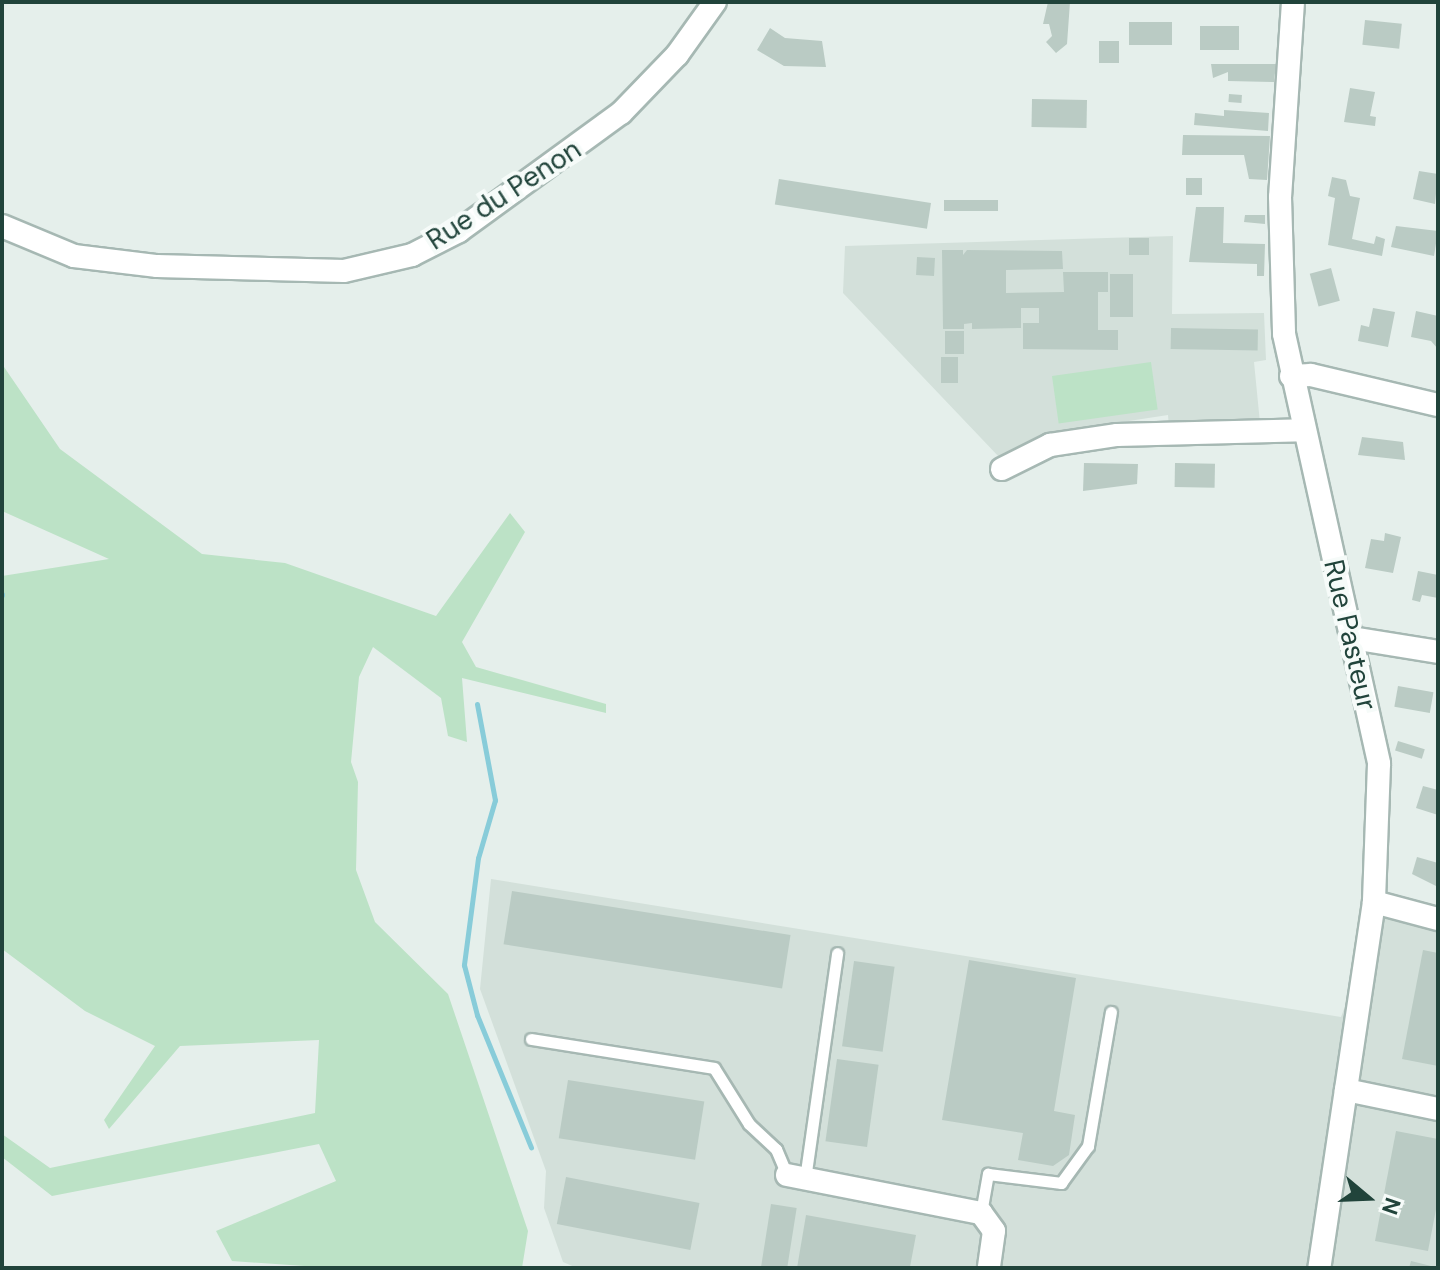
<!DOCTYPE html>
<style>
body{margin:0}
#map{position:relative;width:1440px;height:1270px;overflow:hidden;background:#e5efeb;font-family:"DM Sans",sans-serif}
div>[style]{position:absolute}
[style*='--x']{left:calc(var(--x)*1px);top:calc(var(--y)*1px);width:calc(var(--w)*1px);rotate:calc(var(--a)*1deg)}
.built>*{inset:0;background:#d3e0da}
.green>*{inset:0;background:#bce2c6;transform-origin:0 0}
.stream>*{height:5px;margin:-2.5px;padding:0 2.5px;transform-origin:2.5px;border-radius:2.5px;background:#88ccd9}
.building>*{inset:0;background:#bacbc4;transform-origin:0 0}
.roads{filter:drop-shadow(2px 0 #a6b8b3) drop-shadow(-2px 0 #a6b8b3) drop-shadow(0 2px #a6b8b3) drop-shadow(0 -2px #a6b8b3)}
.lane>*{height:11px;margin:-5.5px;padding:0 5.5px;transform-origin:5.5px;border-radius:5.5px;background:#fff}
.street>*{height:22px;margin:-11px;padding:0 11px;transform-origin:11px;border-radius:11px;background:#fff}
span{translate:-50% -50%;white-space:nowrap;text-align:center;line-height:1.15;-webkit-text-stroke:8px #f6fbf9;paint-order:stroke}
.street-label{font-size:28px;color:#21443b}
.frame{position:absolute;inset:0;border:4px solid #21443b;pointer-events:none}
.north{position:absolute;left:1328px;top:1158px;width:80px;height:80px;-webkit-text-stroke:6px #f6fbf9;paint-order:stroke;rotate:109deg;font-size:22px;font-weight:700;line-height:32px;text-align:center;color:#21443b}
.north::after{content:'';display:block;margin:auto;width:28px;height:36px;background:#21443b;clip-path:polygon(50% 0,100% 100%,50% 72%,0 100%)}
</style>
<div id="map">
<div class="built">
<i style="clip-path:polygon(1173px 236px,1172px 314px,1264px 313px,1266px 360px,1254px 362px,1260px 423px,1169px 428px,1168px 415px,1050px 433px,1000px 458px,843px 293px,845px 246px)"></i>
<i style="clip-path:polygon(491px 879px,1341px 1017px,1382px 908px,1438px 925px,1438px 1268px,577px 1268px,563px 1262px,544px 1208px,546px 1171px,480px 989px)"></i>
</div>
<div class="green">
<i style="left:1151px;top:362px;width:48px;height:100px;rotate:82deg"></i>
<i style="clip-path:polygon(2px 364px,60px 449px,202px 554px,285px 563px,436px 616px,510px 513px,525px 532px,462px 642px,476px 667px,606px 704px,606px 713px,462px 678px,467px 742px,448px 736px,441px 698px,373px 647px,359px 677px,351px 762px,358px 782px,356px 870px,375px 922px,448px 994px,528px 1231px,522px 1268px,333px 1268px,232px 1261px,216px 1231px,336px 1181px,319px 1144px,52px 1196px,2px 1157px,2px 1134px,50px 1168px,315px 1113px,319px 1040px,180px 1046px,109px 1129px,104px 1120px,155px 1046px,85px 1011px,2px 949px,2px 576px,109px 559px,2px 511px)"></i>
</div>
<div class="stream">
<i style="--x:2;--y:595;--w:1;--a:-90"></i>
<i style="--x:477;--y:704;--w:98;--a:79.4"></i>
<i style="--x:495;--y:800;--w:60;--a:106.3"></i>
<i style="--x:478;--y:858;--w:108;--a:97.5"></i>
<i style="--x:464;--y:965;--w:52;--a:75.4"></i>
<i style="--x:477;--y:1015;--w:143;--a:67.8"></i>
</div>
<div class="building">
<i style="clip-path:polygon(1048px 2px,1070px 2px,1067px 44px,1056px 53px,1046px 42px,1052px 36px,1049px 24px,1043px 24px)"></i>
<i style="left:1365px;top:20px;width:37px;height:25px;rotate:6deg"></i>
<i style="left:1172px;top:22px;width:23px;height:43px;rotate:90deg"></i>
<i style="left:1200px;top:26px;width:39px;height:24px"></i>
<i style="clip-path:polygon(770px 28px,785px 38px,822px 41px,826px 67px,784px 66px,757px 50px)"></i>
<i style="left:1099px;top:41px;width:20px;height:22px"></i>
<i style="clip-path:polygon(1211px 64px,1276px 64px,1274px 82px,1228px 81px,1228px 72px,1213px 78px)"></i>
<i style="clip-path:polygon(1350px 88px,1375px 92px,1370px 116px,1376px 117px,1375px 126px,1344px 122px)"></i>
<i style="left:1229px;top:94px;width:13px;height:8px;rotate:4deg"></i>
<i style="left:1032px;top:99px;width:55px;height:28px;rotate:1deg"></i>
<i style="clip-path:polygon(1224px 110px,1269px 113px,1268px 131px,1194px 125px,1195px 113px,1224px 116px)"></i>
<i style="clip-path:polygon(1183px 135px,1270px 136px,1267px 180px,1249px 179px,1244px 155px,1182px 155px)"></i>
<i style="clip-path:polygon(1419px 171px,1438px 174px,1435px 204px,1413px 199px)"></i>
<i style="clip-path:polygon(1332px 177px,1346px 180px,1350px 196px,1360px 198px,1352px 239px,1374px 244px,1376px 236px,1385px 239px,1382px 256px,1328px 245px,1335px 198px,1328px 196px)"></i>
<i style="left:1186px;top:178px;width:16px;height:17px"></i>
<i style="left:998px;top:200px;width:11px;height:54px;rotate:90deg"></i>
<i style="left:931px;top:203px;width:26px;height:154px;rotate:99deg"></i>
<i style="clip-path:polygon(1196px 207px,1224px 207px,1223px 243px,1265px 244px,1264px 276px,1257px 276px,1257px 264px,1189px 262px)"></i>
<i style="clip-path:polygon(1245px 215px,1265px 215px,1265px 224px,1244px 222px)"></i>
<i style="clip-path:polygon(1396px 226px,1438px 231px,1434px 256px,1391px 247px)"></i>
<i style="left:1149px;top:238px;width:17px;height:20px;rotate:90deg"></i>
<i style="clip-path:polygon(942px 250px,963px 250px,963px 255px,967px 250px,1062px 251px,1063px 269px,1006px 270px,1006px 293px,1064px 292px,1063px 272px,1108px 272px,1108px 292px,1098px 292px,1098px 330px,1118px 330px,1118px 350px,1023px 349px,1023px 323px,1039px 323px,1039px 308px,1021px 308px,1021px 328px,972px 329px,972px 323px,964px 324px,964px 329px,943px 329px)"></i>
<i style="left:917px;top:257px;width:18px;height:18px;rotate:3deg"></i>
<i style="left:1331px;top:268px;width:34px;height:22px;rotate:75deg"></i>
<i style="left:1133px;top:274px;width:43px;height:23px;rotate:90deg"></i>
<i style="clip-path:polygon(1373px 308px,1395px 312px,1388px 347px,1358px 341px,1361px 325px,1369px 327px)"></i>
<i style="clip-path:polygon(1416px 311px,1438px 316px,1438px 349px,1431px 341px,1411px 337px)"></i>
<i style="left:1171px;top:328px;width:87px;height:21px;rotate:1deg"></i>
<i style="left:945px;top:331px;width:19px;height:23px"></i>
<i style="left:941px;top:357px;width:17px;height:26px"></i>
<i style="clip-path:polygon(1362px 437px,1403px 442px,1405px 460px,1358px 455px)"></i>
<i style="clip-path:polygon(1084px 463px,1138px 464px,1137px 484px,1083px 491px)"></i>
<i style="left:1175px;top:463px;width:40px;height:24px;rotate:1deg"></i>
<i style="clip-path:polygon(1385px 533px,1401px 537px,1393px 573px,1365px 568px,1371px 539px,1384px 541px)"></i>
<i style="clip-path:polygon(1418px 571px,1438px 575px,1438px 598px,1422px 595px,1420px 602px,1412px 600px)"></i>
<i style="left:1398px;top:686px;width:36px;height:21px;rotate:10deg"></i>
<i style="left:1398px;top:741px;width:28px;height:10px;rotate:17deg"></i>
<i style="clip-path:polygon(1423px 786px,1438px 790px,1438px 815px,1416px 808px)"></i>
<i style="clip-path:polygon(1417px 857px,1438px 863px,1438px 887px,1412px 874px)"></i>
<i style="left:512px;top:891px;width:282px;height:54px;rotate:9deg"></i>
<i style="clip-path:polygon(1423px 950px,1438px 953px,1438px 1066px,1402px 1059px)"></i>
<i style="clip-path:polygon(969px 960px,1076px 978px,1054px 1111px,1075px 1115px,1069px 1155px,1053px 1166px,1018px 1160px,1023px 1133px,942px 1120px)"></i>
<i style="left:854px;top:961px;width:41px;height:86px;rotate:8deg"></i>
<i style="left:837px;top:1059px;width:42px;height:83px;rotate:8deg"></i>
<i style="left:568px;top:1080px;width:138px;height:59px;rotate:9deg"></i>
<i style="clip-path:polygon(1396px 1131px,1438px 1139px,1438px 1199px,1428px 1251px,1375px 1241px)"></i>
<i style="left:566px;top:1177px;width:136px;height:48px;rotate:11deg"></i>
<i style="left:771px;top:1204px;width:26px;height:65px;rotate:9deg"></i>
<i style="clip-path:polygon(806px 1215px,916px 1235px,910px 1267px,797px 1268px)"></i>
<i style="clip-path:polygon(1411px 1261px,1435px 1267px,1435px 1268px,1409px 1268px)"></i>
</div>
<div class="roads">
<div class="lane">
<i style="--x:531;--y:1039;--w:185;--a:9"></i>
<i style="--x:714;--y:1068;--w:66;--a:58"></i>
<i style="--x:749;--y:1124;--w:37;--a:43"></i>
<i style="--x:776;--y:1149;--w:28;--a:67"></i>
<i style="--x:805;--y:1179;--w:228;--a:-81.9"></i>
<i style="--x:981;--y:1213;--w:40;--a:-80"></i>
<i style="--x:988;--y:1174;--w:74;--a:7"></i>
<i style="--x:1061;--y:1183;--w:46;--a:-53.9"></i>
<i style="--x:1088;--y:1146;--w:136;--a:-80.3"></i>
</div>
<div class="street">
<i style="--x:1293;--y:2;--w:195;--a:93.8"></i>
<i style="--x:1280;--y:197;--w:137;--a:88.3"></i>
<i style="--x:1284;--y:334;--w:440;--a:77.5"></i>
<i style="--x:1379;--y:764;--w:138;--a:92.1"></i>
<i style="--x:1374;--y:902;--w:370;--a:98.5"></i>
<i style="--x:2;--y:226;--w:78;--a:22.6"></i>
<i style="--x:74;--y:256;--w:84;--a:6.9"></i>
<i style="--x:157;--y:266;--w:187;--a:1.5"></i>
<i style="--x:344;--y:271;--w:70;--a:-13.2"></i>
<i style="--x:412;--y:255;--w:53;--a:-27.1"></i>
<i style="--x:459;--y:231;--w:200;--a:-36.1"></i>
<i style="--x:621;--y:113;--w:81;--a:-46"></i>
<i style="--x:677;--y:55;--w:65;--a:-54.4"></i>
<i style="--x:1291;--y:376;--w:20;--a:-3"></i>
<i style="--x:1311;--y:375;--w:130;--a:13.3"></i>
<i style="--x:1002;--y:469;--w:54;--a:-26.6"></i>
<i style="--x:1050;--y:445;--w:68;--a:-8.5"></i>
<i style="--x:1117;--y:435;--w:186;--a:-1.5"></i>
<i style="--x:1352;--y:638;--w:87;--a:9.2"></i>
<i style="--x:1374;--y:902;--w:66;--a:14.9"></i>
<i style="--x:1346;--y:1090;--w:94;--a:11.7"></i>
<i style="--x:787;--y:1175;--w:198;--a:11.1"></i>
<i style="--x:981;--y:1213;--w:22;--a:54"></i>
<i style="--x:994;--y:1231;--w:37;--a:98"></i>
</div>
</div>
<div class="street-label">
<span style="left:504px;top:195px;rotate:-33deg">Rue du Penon</span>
<span style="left:1350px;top:635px;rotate:77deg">Rue Pasteur</span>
</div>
<div class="frame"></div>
<div class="north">N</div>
</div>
